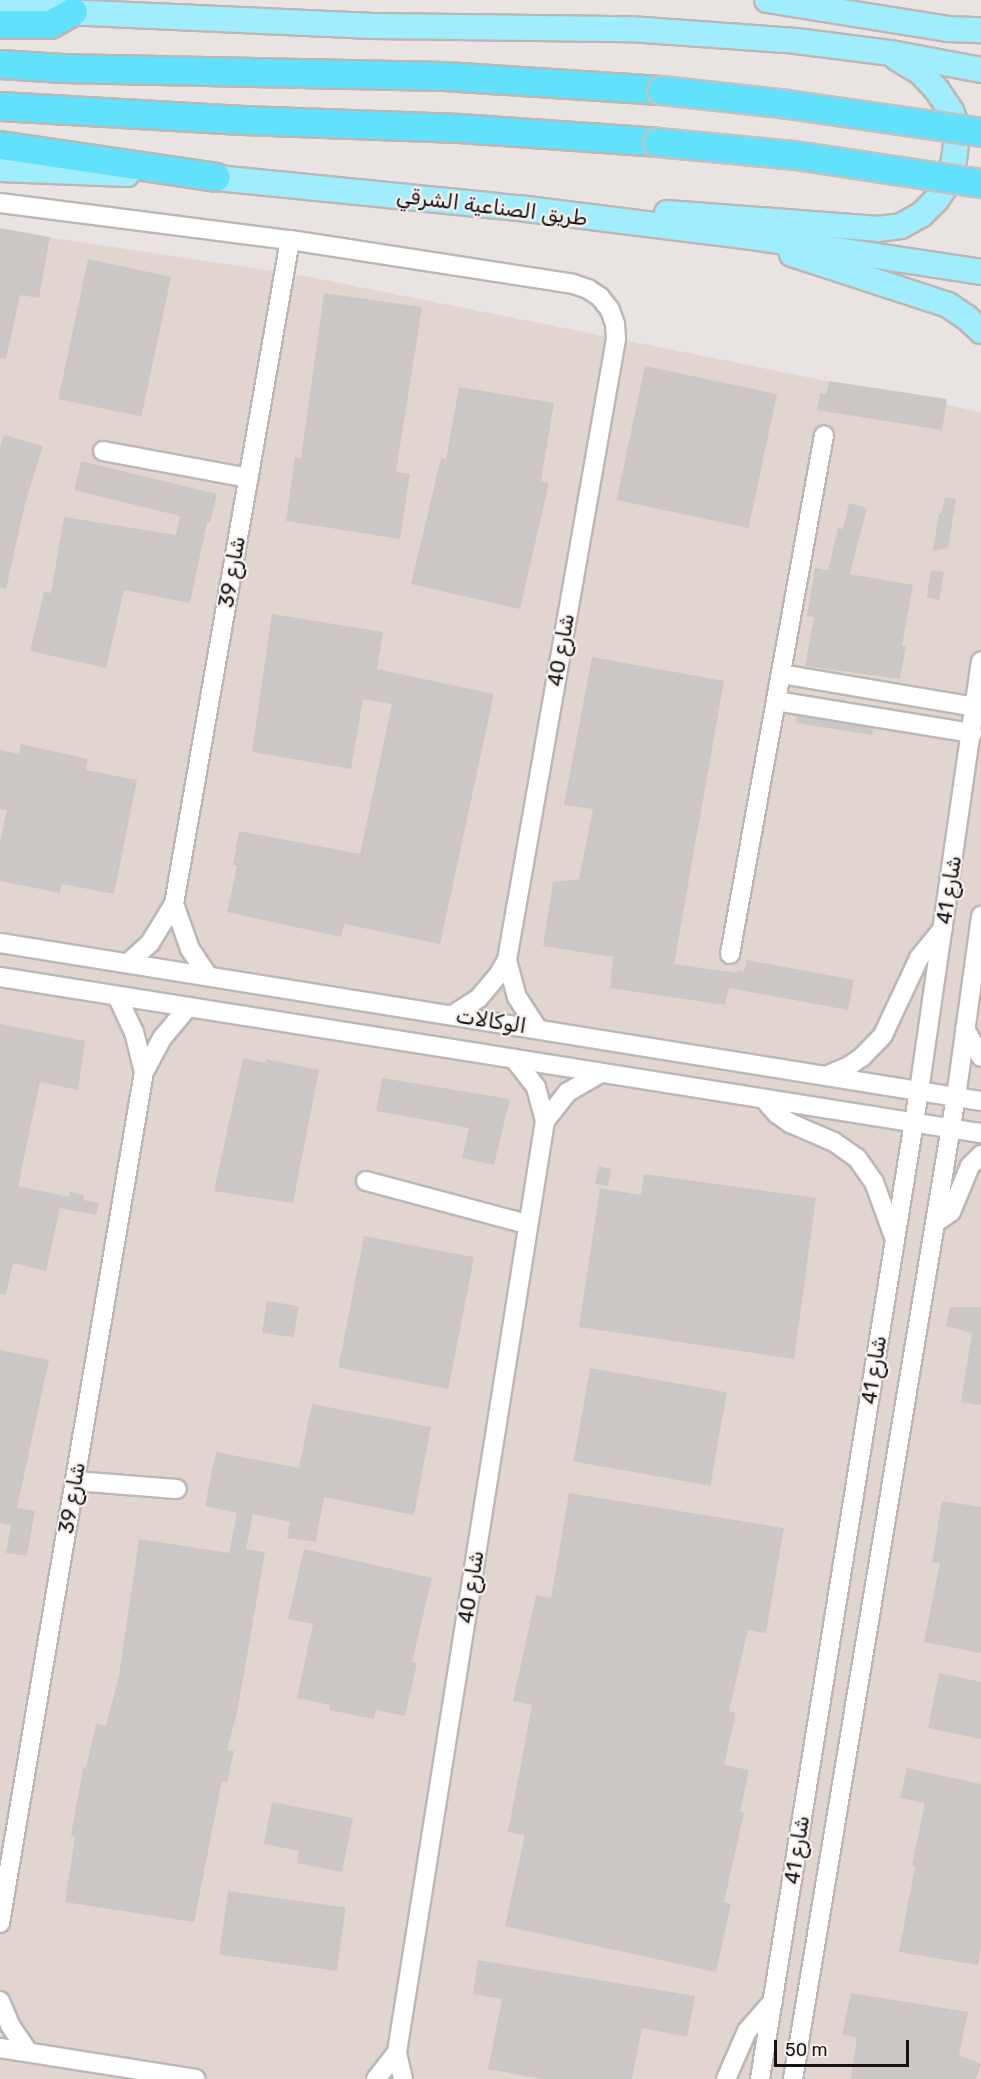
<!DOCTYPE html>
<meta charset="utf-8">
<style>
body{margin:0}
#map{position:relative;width:981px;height:2079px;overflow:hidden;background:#e9e3e1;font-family:Rubik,"Noto Naskh Arabic",sans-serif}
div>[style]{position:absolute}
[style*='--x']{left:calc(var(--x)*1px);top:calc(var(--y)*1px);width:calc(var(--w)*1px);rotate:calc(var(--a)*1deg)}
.built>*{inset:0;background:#e2d4cf}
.building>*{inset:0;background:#ccc7c4;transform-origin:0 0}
.roads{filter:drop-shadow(2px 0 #bcb7b5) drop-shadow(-2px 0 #bcb7b5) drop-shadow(0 2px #bcb7b5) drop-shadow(0 -2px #bcb7b5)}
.minor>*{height:18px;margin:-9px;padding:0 9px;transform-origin:9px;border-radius:9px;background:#fff}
.major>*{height:24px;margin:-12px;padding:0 12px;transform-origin:12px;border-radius:12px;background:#a0edfd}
.highway>*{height:27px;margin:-13.5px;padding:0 13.5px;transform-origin:13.5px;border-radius:13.5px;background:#61e1fb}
.bridges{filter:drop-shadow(2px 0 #c2c2c2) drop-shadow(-2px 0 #c2c2c2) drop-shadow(0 2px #c2c2c2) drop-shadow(0 -2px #c2c2c2)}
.highway-bridge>*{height:27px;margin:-13.5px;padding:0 13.5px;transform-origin:13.5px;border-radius:13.5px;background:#61e1fb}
span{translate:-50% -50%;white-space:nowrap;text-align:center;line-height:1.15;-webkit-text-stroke:4.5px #f6f0ee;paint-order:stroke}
.street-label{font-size:21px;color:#151313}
.scale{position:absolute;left:774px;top:2040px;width:135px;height:27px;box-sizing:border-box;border:3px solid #151313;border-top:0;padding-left:8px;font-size:18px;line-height:21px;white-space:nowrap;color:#151313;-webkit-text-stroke:4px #f6f0ee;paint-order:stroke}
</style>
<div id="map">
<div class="built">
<i style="clip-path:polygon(0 230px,305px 276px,981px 412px,981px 2079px,0 2079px)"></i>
</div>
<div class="building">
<i style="clip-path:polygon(0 228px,50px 237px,39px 298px,20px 295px,6px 359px,0 358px)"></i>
<i style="left:88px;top:259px;width:85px;height:143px;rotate:12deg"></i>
<i style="clip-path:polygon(324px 293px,422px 307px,396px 472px,410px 474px,400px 539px,286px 521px,295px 457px,301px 458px)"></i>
<i style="left:645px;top:366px;width:135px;height:137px;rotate:12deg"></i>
<i style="clip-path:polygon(829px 381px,947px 399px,942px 430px,817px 410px,820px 393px,826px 394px)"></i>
<i style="clip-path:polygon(459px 387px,554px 403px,541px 481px,549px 483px,520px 609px,411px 584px,441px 458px,446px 459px)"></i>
<i style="clip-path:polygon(4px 435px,43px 446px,25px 504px,6px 589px,0 588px,0 448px)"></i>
<i style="clip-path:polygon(81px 461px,217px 494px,210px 523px,207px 522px,190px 603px,124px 590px,106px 668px,30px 651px,44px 592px,51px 593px,64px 517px,176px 535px,180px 516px,74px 490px)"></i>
<i style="clip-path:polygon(945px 497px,956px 499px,948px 548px,933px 551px,939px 513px,941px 514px)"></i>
<i style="clip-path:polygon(849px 503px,867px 508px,850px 574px,913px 585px,902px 646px,906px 646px,900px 679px,805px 666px,814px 617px,807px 616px,815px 568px,828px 570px,838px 528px,843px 529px)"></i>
<i style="left:931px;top:570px;width:13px;height:28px;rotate:9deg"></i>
<i style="clip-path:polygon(272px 614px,383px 632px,377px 669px,494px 694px,440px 944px,344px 924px,341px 937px,227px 912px,237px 866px,233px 865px,239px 831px,360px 854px,392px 704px,363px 699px,351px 769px,252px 752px)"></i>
<i style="clip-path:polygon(592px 657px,724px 681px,674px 964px,737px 973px,737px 970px,744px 971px,747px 960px,854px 980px,848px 1010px,729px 988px,725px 1005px,610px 988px,613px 957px,543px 946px,553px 882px,579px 879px,593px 809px,564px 805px)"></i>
<i style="left:797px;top:716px;width:77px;height:7px;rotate:9deg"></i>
<i style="clip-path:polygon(21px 744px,88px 759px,86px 770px,137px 780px,114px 894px,62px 884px,60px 893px,0 881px,0 842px,7px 810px,0 809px,0 750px,19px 754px)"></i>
<i style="clip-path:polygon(0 1024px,85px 1041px,78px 1090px,40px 1082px,18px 1186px,69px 1197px,70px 1192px,84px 1195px,83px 1200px,99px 1203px,96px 1215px,60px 1208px,46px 1271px,13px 1263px,6px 1294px,0 1294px)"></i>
<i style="clip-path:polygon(243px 1058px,265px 1063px,266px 1059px,319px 1070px,293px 1203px,214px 1191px)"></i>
<i style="clip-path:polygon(382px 1078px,510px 1099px,494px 1165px,462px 1158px,469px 1128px,376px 1111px)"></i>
<i style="left:599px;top:1166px;width:13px;height:18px;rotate:13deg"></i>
<i style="clip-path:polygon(644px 1174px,816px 1198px,794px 1359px,579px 1327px,600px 1188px,641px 1195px)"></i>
<i style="left:364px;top:1236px;width:112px;height:134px;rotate:11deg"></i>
<i style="left:267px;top:1301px;width:32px;height:32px;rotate:9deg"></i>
<i style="clip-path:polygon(950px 1307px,981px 1307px,981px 1405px,961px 1402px,972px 1333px,946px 1326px)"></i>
<i style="clip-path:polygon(0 1350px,49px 1360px,17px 1508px,35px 1511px,27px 1556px,6px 1553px,11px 1525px,0 1523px)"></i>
<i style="left:590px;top:1368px;width:139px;height:95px;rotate:10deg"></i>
<i style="clip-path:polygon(312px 1404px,431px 1427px,414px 1515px,324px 1497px,316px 1542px,287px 1538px,290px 1522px,253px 1514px,246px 1549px,265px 1552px,237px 1713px,227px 1750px,234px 1751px,227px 1783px,222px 1781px,194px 1922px,65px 1902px,75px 1837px,71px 1836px,83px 1768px,86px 1768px,96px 1724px,106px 1726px,119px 1676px,139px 1539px,229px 1553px,237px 1513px,205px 1506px,216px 1452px,299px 1468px)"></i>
<i style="clip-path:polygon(569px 1493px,784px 1528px,766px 1633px,748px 1630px,729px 1711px,736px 1713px,724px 1765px,749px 1770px,740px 1812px,744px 1813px,724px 1902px,731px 1904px,716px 1972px,505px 1926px,525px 1835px,508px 1832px,532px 1705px,513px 1701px,536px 1595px,551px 1598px)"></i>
<i style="clip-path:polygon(942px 1501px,981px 1507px,981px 1653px,924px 1642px,940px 1563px,932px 1562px)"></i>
<i style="clip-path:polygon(304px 1549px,432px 1578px,412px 1662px,417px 1663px,405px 1716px,376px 1710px,374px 1719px,329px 1710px,330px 1705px,297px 1698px,313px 1624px,288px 1619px)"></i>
<i style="clip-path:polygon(939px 1673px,981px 1682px,981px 1739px,928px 1728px)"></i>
<i style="clip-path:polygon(907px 1768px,981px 1784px,981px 1948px,978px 1965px,899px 1952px,915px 1866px,912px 1865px,925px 1803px,900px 1798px)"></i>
<i style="clip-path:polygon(272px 1802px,353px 1818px,342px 1872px,297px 1863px,299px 1851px,264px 1844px)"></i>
<i style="left:228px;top:1891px;width:119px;height:64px;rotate:8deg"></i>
<i style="clip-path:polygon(478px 1960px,695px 1996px,687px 2037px,642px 2028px,632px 2079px,542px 2079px,488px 2069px,502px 1999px,473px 1994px)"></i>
<i style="clip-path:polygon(851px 1993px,968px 2012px,959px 2055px,981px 2064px,976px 2079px,851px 2079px,857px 2038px,842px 2034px)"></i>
</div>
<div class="roads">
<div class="minor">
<i style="--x:0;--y:203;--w:292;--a:7.3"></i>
<i style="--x:290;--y:240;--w:286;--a:8.8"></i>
<i style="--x:573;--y:284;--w:16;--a:18"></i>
<i style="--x:588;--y:289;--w:14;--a:34"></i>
<i style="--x:600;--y:297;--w:16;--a:52"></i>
<i style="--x:610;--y:310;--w:15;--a:70"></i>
<i style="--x:615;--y:324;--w:15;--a:86"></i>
<i style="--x:616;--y:339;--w:630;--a:99.96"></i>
<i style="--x:507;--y:960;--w:16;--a:120"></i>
<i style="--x:499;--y:974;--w:31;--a:130"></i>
<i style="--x:479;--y:998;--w:31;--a:147"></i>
<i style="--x:103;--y:451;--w:148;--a:10.5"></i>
<i style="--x:781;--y:674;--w:198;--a:9.6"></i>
<i style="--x:776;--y:701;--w:199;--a:9.3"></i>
<i style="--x:174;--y:904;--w:48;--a:70.4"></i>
<i style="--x:190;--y:949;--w:32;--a:56"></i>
<i style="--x:0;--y:943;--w:994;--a:9.15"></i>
<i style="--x:730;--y:954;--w:527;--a:-79.73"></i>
<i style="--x:507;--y:960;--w:38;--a:75"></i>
<i style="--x:517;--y:997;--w:38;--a:57"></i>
<i style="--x:128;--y:963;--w:30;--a:-42"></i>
<i style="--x:150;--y:943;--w:46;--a:-58.4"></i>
<i style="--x:174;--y:904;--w:674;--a:-80.09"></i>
<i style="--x:0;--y:977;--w:993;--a:9.04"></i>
<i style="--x:117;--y:996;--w:40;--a:65"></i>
<i style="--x:134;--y:1032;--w:41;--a:76"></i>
<i style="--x:965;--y:1029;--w:32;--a:60"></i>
<i style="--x:828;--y:1075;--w:23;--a:-23"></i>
<i style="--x:849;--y:1066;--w:16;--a:-35"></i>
<i style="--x:862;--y:1057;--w:30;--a:-46"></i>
<i style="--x:883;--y:1035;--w:85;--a:-64.9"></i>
<i style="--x:919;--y:958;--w:38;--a:-51"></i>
<i style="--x:764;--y:1099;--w:20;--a:49"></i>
<i style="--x:777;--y:1114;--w:16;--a:35"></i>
<i style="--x:790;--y:1123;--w:48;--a:23.4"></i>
<i style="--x:834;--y:1142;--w:28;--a:35"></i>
<i style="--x:857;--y:1158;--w:29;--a:55"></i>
<i style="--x:874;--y:1182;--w:59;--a:70"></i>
<i style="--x:545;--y:1121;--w:37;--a:-52"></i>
<i style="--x:568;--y:1092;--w:38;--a:-30"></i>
<i style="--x:366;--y:1181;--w:167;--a:15"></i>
<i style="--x:935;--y:1223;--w:19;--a:-35"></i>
<i style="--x:951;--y:1212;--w:50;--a:-67.6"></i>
<i style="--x:970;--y:1166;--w:16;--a:-45"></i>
<i style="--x:75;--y:1481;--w:102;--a:4.5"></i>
<i style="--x:0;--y:1923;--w:863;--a:-80.4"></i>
<i style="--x:144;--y:1072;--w:40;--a:-62"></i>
<i style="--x:163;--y:1037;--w:39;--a:-50"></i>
<i style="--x:0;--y:2001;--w:26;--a:67"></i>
<i style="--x:10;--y:2025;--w:32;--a:56"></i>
<i style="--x:0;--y:2048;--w:198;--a:9"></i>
<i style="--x:376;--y:2079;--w:34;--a:-52"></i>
<i style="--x:403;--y:2079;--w:28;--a:-103"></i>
<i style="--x:397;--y:2052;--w:943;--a:-80.97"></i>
<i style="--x:545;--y:1121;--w:35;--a:-105"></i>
<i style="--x:536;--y:1087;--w:36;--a:-128"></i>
<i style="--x:726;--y:2079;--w:52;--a:-66.4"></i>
<i style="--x:747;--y:2031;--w:40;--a:-49"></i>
<i style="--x:760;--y:2079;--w:1001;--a:-80.86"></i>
<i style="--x:919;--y:1091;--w:434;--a:-81.8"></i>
<i style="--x:793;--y:2079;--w:995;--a:-80.58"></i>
<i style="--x:956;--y:1097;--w:183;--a:-82.1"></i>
</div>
<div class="major">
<i style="--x:767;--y:0;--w:183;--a:9.1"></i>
<i style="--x:948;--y:29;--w:33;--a:2"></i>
<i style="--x:0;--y:9;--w:373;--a:2.6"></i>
<i style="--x:373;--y:26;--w:257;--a:0.7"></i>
<i style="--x:630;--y:29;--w:166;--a:4.1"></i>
<i style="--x:796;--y:41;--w:96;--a:7.2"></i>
<i style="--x:891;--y:53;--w:92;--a:10.7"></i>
<i style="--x:0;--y:169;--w:127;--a:2.3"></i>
<i style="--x:197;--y:176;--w:331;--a:5.7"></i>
<i style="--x:526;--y:209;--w:220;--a:7.1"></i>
<i style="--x:744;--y:236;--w:240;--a:8.6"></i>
<i style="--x:667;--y:213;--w:212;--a:4.3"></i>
<i style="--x:878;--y:229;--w:23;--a:-7"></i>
<i style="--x:901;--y:226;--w:23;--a:-29"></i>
<i style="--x:921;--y:215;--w:21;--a:-45"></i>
<i style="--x:936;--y:200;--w:19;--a:-55"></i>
<i style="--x:947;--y:184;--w:25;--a:-74"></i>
<i style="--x:954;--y:160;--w:31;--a:-83"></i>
<i style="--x:958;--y:129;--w:19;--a:-111"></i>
<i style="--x:951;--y:111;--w:25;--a:-124"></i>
<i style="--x:937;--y:90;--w:25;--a:-133"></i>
<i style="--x:920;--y:72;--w:27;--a:-149"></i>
<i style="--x:792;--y:254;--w:164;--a:18.1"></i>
<i style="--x:948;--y:305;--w:22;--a:34"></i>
<i style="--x:966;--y:317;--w:21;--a:43"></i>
</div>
<div class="highway">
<i style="--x:0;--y:24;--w:50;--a:0"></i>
<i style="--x:50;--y:24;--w:26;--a:-29"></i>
<i style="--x:0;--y:64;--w:62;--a:3.7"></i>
<i style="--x:62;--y:68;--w:382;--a:1.2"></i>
<i style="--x:444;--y:76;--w:217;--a:3.7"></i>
<i style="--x:0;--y:106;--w:243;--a:3.3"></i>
<i style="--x:243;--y:120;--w:216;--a:2.1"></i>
<i style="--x:459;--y:128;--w:198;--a:4"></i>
<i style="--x:0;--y:145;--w:218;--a:8.4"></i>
</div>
</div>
<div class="bridges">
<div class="highway-bridge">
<i style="--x:661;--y:90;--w:127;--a:6.3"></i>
<i style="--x:787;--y:104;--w:196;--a:8.2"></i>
<i style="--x:657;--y:142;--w:139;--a:5.4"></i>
<i style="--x:795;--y:155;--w:188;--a:8.6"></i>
</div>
</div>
<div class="street-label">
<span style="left:492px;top:207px;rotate:7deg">طريق الصناعية الشرقي</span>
<span style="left:232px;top:572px;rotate:-80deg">شارع 39</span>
<span style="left:561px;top:650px;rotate:-80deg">شارع 40</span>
<span style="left:949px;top:890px;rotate:-81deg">شارع 41</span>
<span style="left:491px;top:1021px;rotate:9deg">الوكالات</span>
<span style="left:874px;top:1370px;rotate:-81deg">شارع 41</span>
<span style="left:72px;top:1498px;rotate:-80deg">شارع 39</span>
<span style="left:471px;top:1587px;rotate:-81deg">شارع 40</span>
<span style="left:797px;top:1850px;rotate:-81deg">شارع 41</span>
</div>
<div class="scale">50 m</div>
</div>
